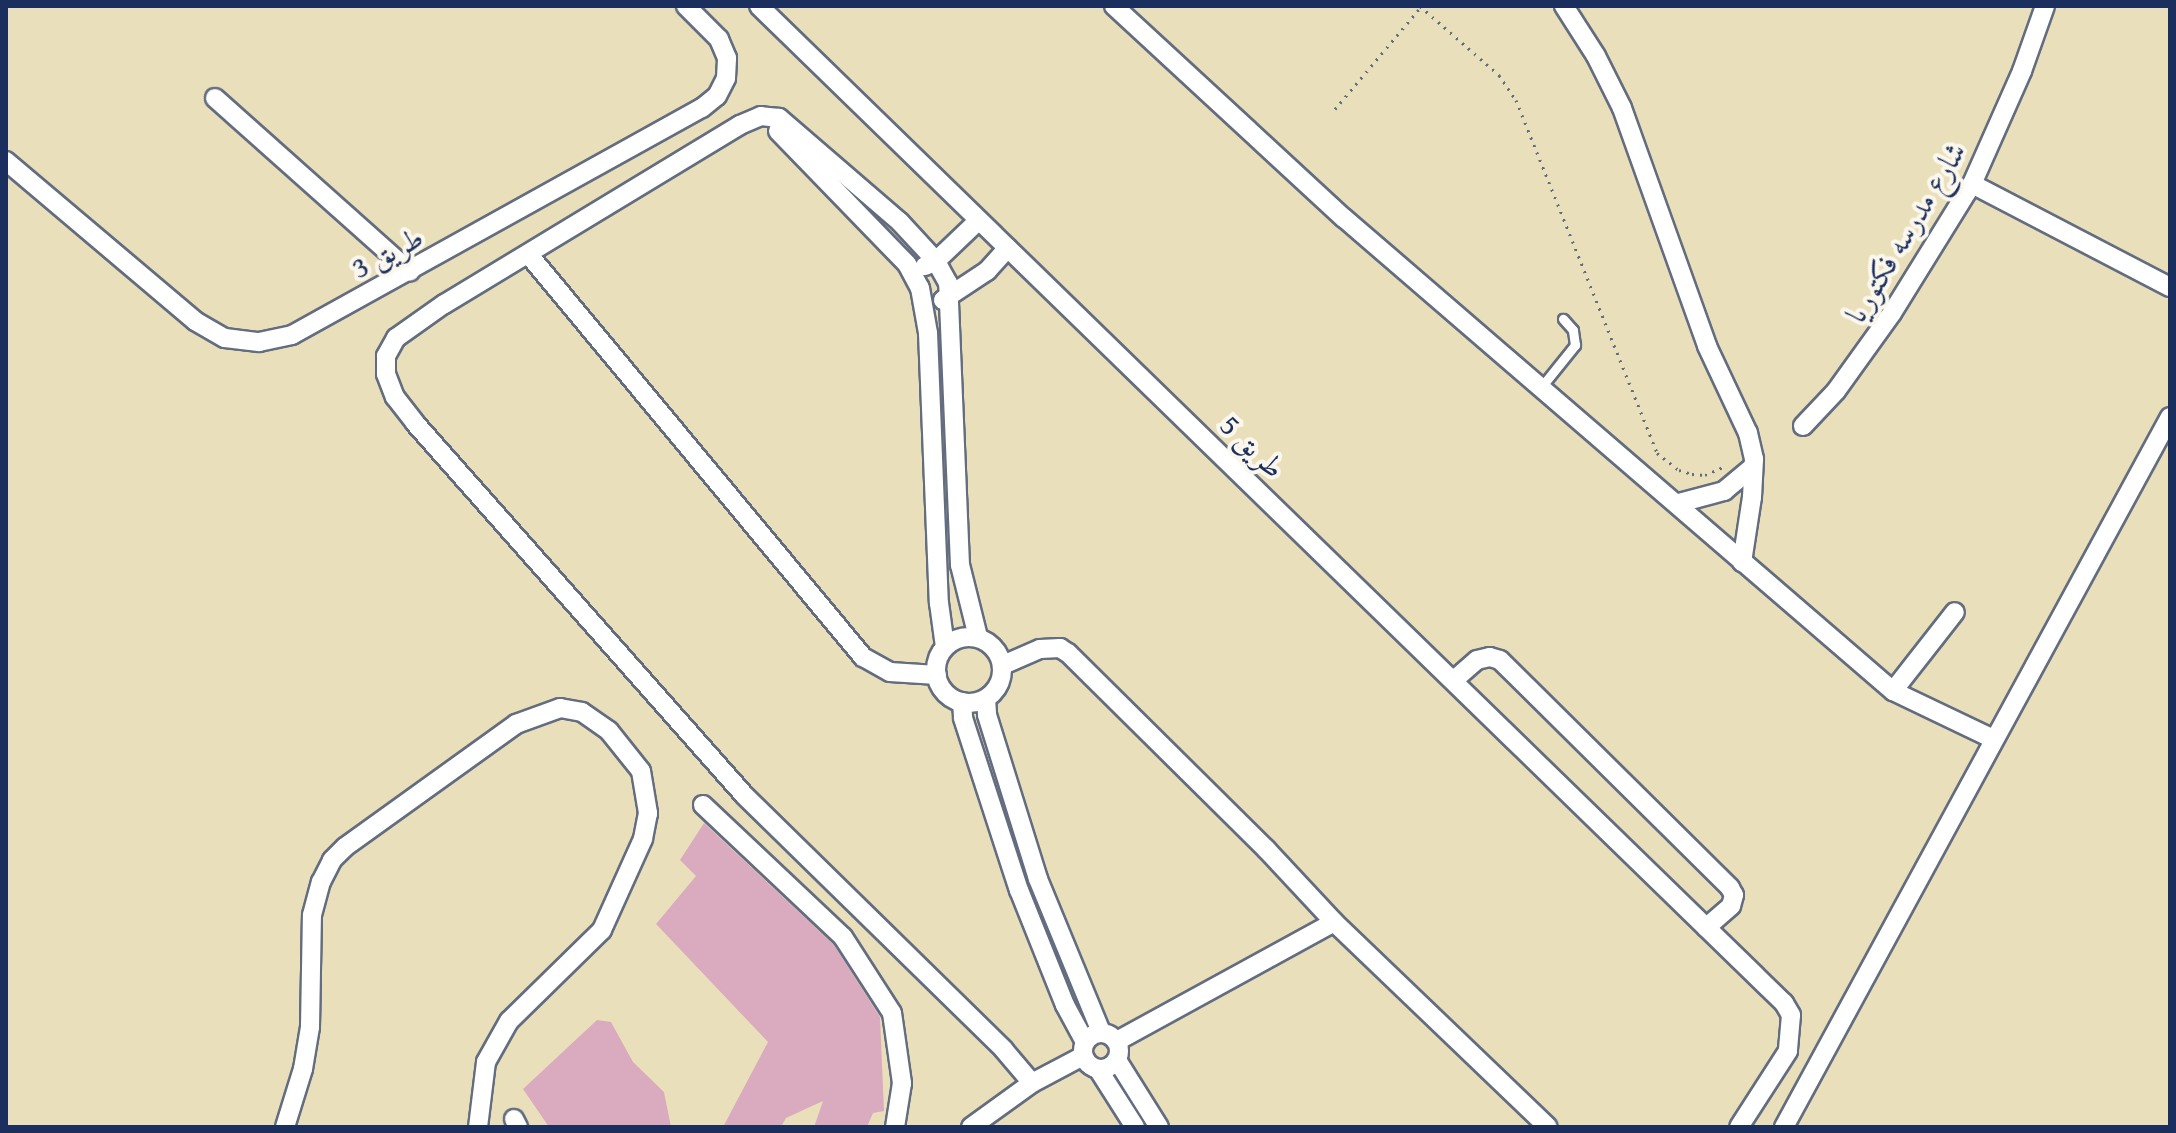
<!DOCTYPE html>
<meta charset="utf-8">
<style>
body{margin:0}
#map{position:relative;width:2176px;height:1133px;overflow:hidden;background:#e9e0bb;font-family:"Gentium Book Plus",Amiri,serif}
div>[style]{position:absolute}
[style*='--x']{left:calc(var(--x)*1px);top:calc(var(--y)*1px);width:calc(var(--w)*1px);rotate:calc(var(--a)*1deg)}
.building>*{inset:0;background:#daabbe}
.path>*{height:3px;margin-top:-1.5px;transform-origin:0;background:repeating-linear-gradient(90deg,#636d7f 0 2px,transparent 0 8px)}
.roads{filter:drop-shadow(2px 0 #636d7f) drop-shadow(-2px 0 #636d7f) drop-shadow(0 2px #636d7f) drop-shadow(0 -2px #636d7f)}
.service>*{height:9px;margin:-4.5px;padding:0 4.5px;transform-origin:4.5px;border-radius:4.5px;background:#fff}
.minor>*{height:18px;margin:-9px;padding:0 9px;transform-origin:9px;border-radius:9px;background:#fff}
.minor>.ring{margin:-9px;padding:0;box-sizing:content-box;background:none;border:18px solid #fff;border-radius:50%}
span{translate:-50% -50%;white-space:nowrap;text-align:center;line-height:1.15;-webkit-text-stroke:8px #fbf7ec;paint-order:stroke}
.street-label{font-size:30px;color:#1b2f5e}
.frame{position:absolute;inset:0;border:8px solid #1b2f5e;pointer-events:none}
</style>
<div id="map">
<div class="building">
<i style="clip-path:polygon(704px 823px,834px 945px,880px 1017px,884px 1111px,873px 1113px,867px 1127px,814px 1127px,823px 1101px,786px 1118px,781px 1127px,723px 1127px,768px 1042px,656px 924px,696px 876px,680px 860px)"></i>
<i style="clip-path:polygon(597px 1020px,611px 1022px,633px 1062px,664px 1092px,671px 1127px,549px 1127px,523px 1089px)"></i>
</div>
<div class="path">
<i style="--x:1420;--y:6;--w:105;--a:41.1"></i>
<i style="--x:1499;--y:75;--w:30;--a:56"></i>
<i style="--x:1516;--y:100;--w:380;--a:68.2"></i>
<i style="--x:1657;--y:453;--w:28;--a:38"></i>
<i style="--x:1679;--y:470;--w:14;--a:17"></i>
<i style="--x:1692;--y:474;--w:13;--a:4"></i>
<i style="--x:1705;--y:475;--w:20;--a:-24"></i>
<i style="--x:1335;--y:109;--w:133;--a:-49.9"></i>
</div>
<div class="roads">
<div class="service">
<i style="--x:1542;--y:386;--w:53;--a:-51.2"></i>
<i style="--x:1575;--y:345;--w:15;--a:-98"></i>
<i style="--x:1573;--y:330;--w:15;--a:-132"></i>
</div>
<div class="minor">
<i style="--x:759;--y:6;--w:1430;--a:44.21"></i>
<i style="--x:1784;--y:1003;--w:14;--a:60"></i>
<i style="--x:1791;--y:1015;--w:36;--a:95"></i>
<i style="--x:1788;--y:1051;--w:90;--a:122.8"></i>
<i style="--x:1114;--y:6;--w:313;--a:42.7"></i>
<i style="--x:1344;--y:218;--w:725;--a:40.75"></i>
<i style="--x:1893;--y:691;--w:111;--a:25.6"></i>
<i style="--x:1564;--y:6;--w:59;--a:57.4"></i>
<i style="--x:1596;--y:56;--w:58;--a:63.4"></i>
<i style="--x:1622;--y:108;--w:253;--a:70.3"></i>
<i style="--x:1707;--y:346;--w:96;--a:64.8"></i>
<i style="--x:1748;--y:433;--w:27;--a:77"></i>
<i style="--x:1754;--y:459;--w:38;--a:93"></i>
<i style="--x:1752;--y:497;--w:66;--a:98.7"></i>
<i style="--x:215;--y:98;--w:261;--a:41.7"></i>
<i style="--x:778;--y:131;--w:185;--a:45.9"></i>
<i style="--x:907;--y:264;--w:27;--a:62"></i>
<i style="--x:920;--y:288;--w:46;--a:79.9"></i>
<i style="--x:928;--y:333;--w:270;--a:87.7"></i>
<i style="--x:939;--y:603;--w:44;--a:82.2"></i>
<i style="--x:6;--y:161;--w:248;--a:40.2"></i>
<i style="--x:195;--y:321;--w:34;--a:30"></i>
<i style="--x:225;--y:338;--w:34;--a:7"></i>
<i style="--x:259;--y:342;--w:34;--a:-12"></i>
<i style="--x:292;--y:335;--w:469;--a:-29"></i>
<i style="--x:702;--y:108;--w:19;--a:-39"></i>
<i style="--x:717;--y:96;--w:20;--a:-63"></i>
<i style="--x:726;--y:78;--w:20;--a:-87"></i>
<i style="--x:727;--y:58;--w:21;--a:-113"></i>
<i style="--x:719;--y:39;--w:47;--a:-135"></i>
<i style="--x:1972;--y:184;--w:223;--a:27.5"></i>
<i style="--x:529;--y:255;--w:523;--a:50.28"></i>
<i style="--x:863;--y:657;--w:31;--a:29"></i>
<i style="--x:890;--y:672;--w:47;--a:3.7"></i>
<i style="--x:925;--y:266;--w:12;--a:-24"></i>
<i style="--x:936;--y:261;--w:59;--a:-43.6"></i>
<i style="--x:943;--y:300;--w:53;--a:-33.4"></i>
<i style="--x:987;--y:271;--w:31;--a:-48"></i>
<i style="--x:1803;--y:426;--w:48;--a:-46.7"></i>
<i style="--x:1836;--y:391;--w:96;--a:-54.3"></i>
<i style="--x:1892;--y:313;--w:152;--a:-58.2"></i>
<i style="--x:1972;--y:184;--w:124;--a:-66.1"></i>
<i style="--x:2022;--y:71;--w:69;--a:-70.5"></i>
<i style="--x:1679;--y:503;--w:47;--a:-14.9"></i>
<i style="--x:1724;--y:491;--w:38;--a:-40"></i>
<i class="ring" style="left:936px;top:637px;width:48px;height:48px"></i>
<i style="--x:978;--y:637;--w:74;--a:-104"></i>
<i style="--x:960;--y:565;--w:282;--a:-92.4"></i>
<i style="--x:948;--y:283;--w:25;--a:-119"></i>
<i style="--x:936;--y:261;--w:53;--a:-132.7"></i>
<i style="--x:900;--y:222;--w:160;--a:-139.3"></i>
<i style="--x:779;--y:118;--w:18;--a:-174"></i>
<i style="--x:761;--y:116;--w:23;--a:157"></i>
<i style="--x:740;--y:125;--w:346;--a:148.8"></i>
<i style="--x:444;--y:304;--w:59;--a:144.7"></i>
<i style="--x:396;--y:338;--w:21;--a:119"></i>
<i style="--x:386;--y:356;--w:18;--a:90"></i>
<i style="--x:386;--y:374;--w:25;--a:69"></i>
<i style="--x:395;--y:397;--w:33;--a:52"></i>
<i style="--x:415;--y:423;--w:497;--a:48.5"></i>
<i style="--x:744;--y:795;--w:364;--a:44.4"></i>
<i style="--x:1004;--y:1050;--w:43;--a:49.7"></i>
<i style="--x:1003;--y:665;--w:40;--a:-23.4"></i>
<i style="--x:1040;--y:649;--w:20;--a:-3"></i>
<i style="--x:1060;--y:648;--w:9;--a:32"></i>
<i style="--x:1068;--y:653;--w:279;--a:44.7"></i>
<i style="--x:1266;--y:849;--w:100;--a:47"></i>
<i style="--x:1334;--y:922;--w:296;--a:43.8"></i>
<i style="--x:1454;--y:680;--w:30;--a:-41"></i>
<i style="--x:1477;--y:660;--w:13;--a:-13"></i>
<i style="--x:1490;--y:657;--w:10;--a:17"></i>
<i style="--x:1500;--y:660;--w:324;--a:44.7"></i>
<i style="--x:1730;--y:888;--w:8;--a:60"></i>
<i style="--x:1734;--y:895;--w:11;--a:105"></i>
<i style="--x:1731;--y:906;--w:33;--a:139"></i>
<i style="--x:1893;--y:691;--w:100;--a:-51.9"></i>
<i style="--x:986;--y:699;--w:16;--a:86"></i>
<i style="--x:987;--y:715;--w:172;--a:72.7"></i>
<i style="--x:1038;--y:879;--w:165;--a:67.6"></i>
<i style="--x:962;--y:702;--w:16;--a:86"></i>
<i style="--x:963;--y:718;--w:181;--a:72"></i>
<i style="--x:1019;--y:890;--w:124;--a:68.2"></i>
<i style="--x:1065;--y:1005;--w:42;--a:61.6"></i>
<i style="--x:703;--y:805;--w:192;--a:43.3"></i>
<i style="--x:843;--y:937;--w:90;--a:57.2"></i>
<i style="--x:892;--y:1013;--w:71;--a:81.9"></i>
<i style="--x:902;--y:1083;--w:45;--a:99"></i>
<i class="ring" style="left:1083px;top:1033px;width:18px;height:18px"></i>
<i style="--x:1117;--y:1041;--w:247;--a:-28.7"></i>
<i style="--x:1117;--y:1060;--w:79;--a:57.9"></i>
<i style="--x:1098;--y:1069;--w:69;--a:57.5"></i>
<i style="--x:514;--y:1119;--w:9;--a:63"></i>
<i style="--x:285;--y:1127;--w:61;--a:-72.8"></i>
<i style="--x:303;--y:1069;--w:43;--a:-80.5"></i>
<i style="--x:310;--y:1027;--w:112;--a:-89"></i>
<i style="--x:312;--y:915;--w:34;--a:-75"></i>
<i style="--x:321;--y:882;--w:25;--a:-63"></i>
<i style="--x:332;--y:860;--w:18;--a:-45"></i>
<i style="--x:345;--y:847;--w:211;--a:-35.7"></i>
<i style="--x:516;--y:724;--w:47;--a:-20"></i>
<i style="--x:560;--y:708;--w:22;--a:10"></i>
<i style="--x:582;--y:712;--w:33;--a:35"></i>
<i style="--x:609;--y:731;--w:51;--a:51.3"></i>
<i style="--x:641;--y:771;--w:43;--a:80.5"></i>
<i style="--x:648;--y:813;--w:26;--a:101"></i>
<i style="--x:643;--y:839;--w:100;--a:114.3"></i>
<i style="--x:602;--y:930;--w:130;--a:135.6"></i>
<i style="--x:509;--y:1021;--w:47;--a:119.3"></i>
<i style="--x:486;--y:1062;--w:65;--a:97"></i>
<i style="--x:971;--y:1127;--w:75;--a:-35.8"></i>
<i style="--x:1032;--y:1083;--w:58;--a:-27.9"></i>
<i style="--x:1784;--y:1127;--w:808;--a:-61.47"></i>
</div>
</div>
<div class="street-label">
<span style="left:1905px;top:232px;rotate:-59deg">شارع مدرسه فكتوريا</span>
<span style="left:387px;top:252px;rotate:-28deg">طريق 3</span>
<span style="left:1253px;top:446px;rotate:44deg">طريق 5</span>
</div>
<div class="frame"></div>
</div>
